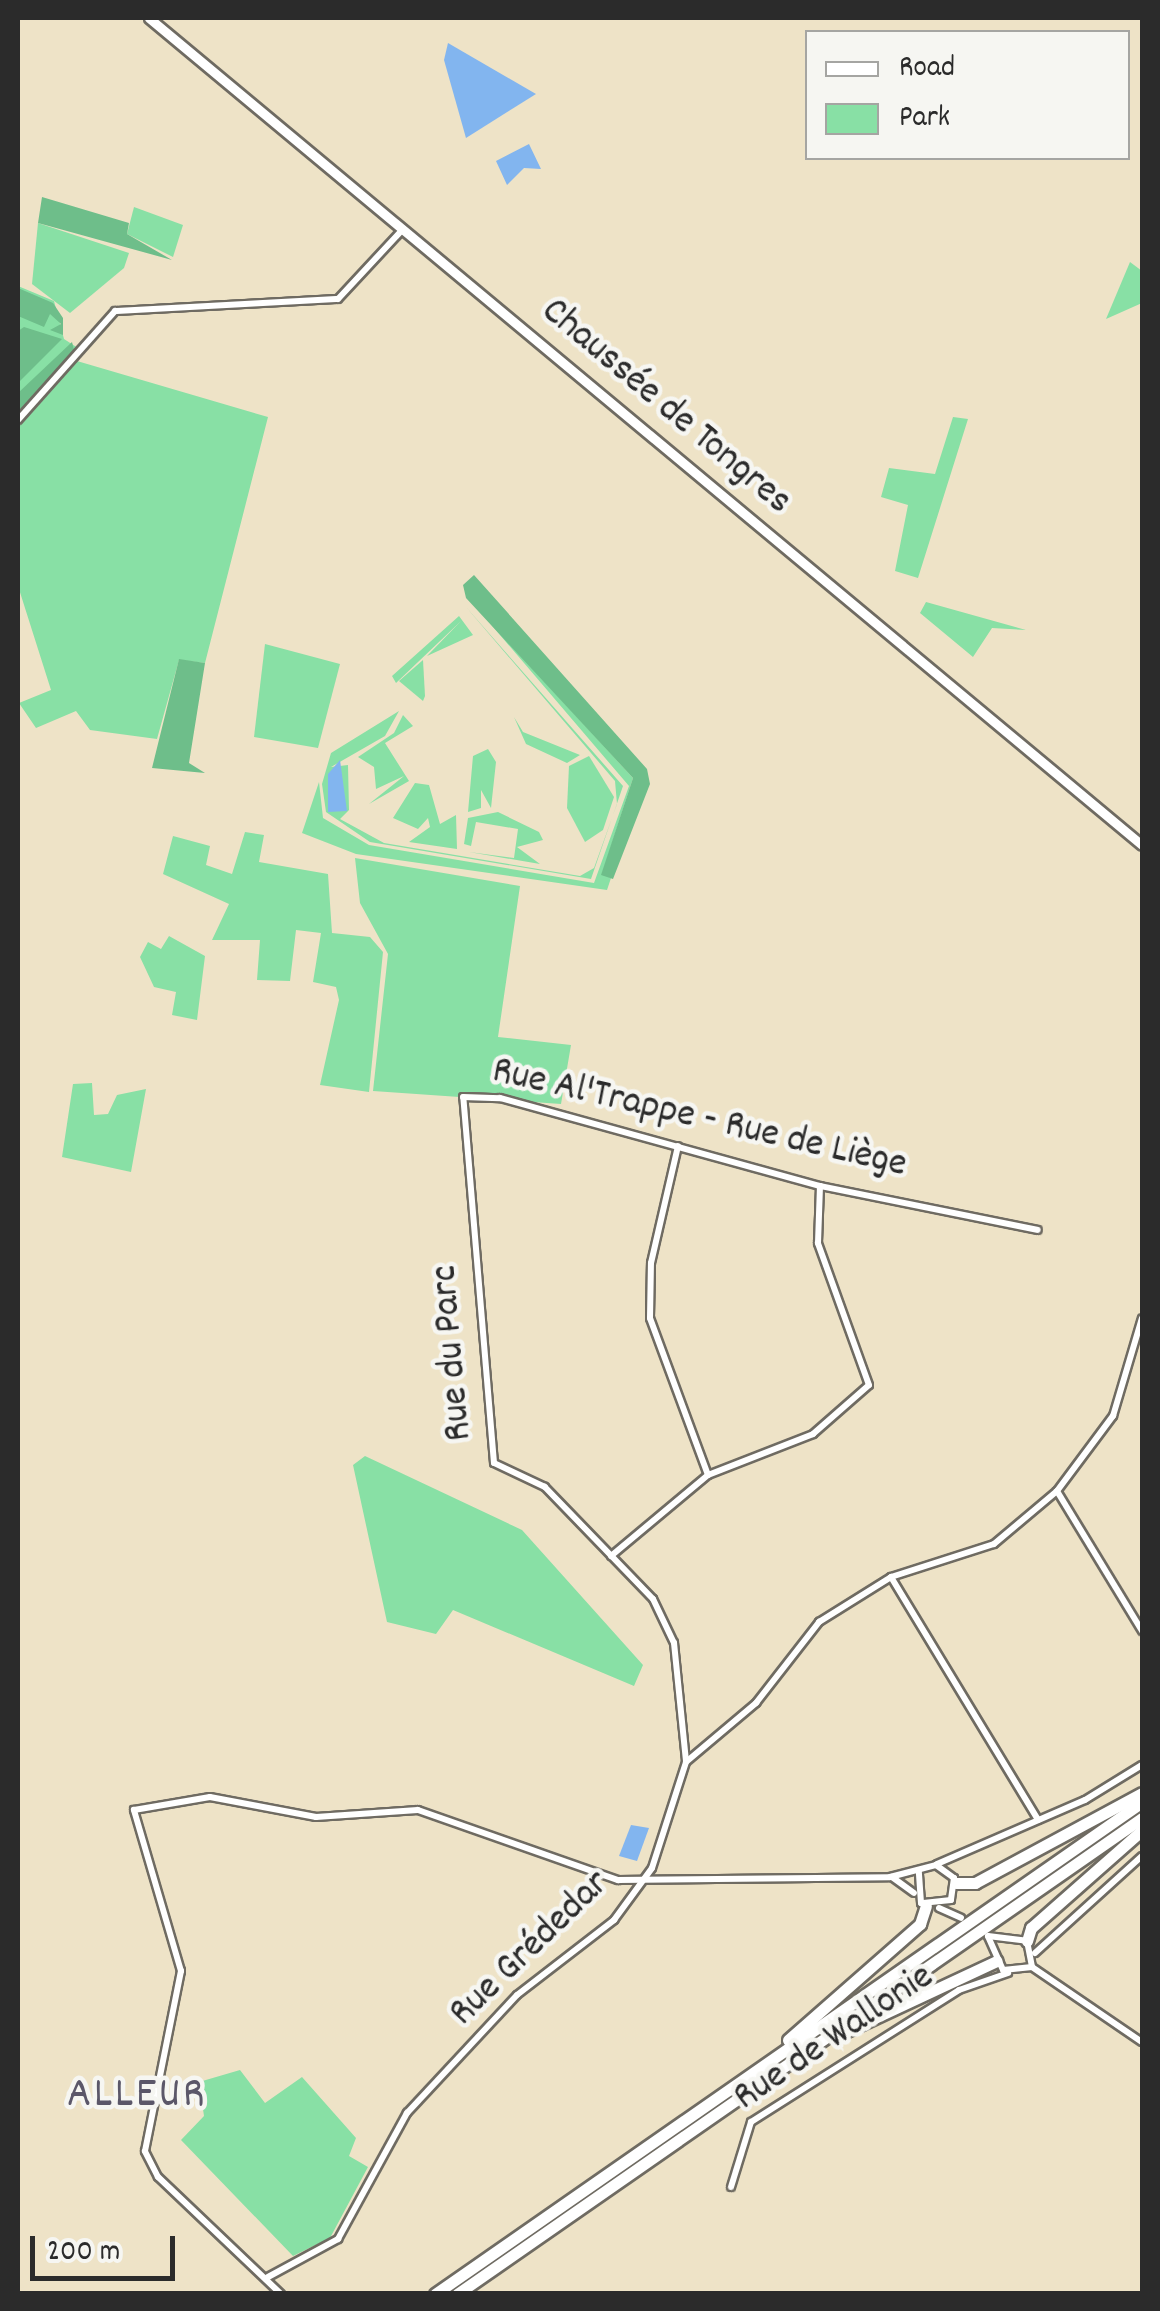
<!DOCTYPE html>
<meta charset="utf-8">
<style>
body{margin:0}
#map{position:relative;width:1160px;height:2311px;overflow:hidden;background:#eee3c7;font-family:Dekko,sans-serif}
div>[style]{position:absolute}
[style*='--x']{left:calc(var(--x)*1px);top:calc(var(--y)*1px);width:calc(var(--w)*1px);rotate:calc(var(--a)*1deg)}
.green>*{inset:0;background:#88e0a5}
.forest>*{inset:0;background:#6ebe8a}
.water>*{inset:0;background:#82b5ef}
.roads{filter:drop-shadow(2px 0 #6f6b62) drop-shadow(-2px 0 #6f6b62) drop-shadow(0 2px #6f6b62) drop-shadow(0 -2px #6f6b62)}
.minor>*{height:6px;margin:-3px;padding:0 3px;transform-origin:3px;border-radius:3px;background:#fff}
.major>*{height:9px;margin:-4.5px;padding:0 4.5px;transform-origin:4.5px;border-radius:4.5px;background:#fff}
.highway>*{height:11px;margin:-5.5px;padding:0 5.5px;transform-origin:5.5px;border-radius:5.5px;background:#fff}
span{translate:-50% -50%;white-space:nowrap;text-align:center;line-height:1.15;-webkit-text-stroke:9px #f6f6f2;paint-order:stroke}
.street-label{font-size:40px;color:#2b2b2b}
.quarter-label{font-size:45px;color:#5b5769;letter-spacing:2.5px}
.frame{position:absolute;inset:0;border:20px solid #2b2b2b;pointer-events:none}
.legend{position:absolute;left:805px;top:30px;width:325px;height:130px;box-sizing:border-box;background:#f6f6f2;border:2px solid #a5a5a2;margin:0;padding:12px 18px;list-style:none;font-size:30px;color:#2b2b2b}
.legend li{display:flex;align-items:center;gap:20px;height:50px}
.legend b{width:50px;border:2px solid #a5a5a2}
.scale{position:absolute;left:30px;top:2236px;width:145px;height:45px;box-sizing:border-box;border:5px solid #2b2b2b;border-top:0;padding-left:12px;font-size:30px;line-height:35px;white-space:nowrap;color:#2b2b2b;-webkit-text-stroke:8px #f6f6f2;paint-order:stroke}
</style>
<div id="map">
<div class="green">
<i style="clip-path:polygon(134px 207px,183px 225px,173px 257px,127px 234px)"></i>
<i style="clip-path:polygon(38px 223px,129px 253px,124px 268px,70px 313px,32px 284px)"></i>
<i style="clip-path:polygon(1130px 262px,1142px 271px,1142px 303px,1106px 319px)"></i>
<i style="clip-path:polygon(18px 286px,54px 301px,64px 339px,78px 348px,18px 417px)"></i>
<i style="clip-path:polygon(77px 361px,268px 417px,205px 663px,179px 660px,157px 739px,90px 730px,76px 711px,36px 728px,19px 703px,51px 690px,18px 586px,18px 426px)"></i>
<i style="clip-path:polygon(953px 417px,968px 419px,918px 578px,895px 571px,908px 505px,881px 497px,889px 468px,935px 474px)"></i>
<i style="clip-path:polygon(926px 602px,1026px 630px,992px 628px,973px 657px,920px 613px)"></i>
<i style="clip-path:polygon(466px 607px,623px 786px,591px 879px,370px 842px,326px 812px,322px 784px,331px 753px,399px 711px,385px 736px,331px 767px,348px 765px,349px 810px,340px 819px,384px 843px,580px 876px,594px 868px,617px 804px,615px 781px)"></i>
<i style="clip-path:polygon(477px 608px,633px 778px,602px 874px,611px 878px,607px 890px,356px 854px,302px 833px,319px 782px,323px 818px,369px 845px,594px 883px,629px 786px)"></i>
<i style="clip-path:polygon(459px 616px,473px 635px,427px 656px,461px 621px,396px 683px,392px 676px)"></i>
<i style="clip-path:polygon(265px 644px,340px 664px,318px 748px,254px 737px)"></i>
<i style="clip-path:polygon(423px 660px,425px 696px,423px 701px,399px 681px)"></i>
<i style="clip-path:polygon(403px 715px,413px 726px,385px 743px,409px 781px,369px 804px,404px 776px,376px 789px,374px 767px,392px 757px,374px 767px,358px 757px,394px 733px)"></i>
<i style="clip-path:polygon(514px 717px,523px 732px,580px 755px,567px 763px,526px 744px)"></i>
<i style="clip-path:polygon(488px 749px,496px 762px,491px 808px,481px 790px,481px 808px,468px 812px,473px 756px)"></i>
<i style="clip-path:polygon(589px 756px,614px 797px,603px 830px,585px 842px,567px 808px,569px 766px)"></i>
<i style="clip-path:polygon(415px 783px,429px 785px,440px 824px,456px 815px,457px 849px,409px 842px,430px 827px,428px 818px,418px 829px,393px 818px)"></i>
<i style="clip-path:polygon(498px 812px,539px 832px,543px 840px,517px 847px,540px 864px,469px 852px,514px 858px,518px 829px,476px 822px,471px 846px,464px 844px,468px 818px)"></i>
<i style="clip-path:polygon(245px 832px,264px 835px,259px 862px,328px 874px,332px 933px,370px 937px,383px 952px,369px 1092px,320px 1085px,339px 1000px,336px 987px,313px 982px,321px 933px,296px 930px,290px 981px,257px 980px,260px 940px,212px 940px,229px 904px,163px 874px,173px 836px,210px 846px,206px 865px,232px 874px)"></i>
<i style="clip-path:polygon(355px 858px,520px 886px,498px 1037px,571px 1045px,561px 1104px,373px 1091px,388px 954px,360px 903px)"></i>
<i style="clip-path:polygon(169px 936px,205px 956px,197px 1020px,172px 1015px,176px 992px,154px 987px,140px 957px,148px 942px,161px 949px)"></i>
<i style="clip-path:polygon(92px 1083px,94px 1115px,108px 1114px,117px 1095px,146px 1089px,131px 1172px,62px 1157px,73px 1084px)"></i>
<i style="clip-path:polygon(365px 1456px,522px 1530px,643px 1665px,634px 1686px,453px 1610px,436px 1634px,387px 1622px,353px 1465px)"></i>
<i style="clip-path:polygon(240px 2070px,265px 2103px,302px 2077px,356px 2138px,349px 2156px,368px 2167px,330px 2238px,293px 2256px,181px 2140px,204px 2116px,199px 2082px)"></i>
</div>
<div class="forest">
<i style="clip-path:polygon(42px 197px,129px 223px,127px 234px,172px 260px,38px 223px)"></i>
<i style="clip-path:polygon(18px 288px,53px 303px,63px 318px,63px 335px,50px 330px,61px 324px,50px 314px,44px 327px,18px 316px)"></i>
<i style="clip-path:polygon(24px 327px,62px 339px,18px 383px,18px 331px)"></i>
<i style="clip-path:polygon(72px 342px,74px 350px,18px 414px,18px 393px)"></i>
<i style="clip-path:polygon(474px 575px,647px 769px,650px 784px,613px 879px,601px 875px,633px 778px,466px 598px,463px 585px)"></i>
<i style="clip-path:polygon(179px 659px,205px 663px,189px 763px,205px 773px,152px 768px)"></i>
</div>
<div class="water">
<i style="clip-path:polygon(448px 43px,536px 94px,466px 138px,444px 60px)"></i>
<i style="clip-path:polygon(529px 144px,541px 169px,524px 168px,507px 185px,496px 161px)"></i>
<i style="clip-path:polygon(340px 760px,347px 811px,328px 812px,328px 774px)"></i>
<i style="clip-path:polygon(631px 1825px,649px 1828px,637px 1861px,619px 1856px)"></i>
</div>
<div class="roads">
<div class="minor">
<i style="--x:18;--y:420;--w:146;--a:-48.3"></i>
<i style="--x:115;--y:311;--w:223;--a:-3.1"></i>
<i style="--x:338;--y:299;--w:96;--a:-47.1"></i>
<i style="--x:708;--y:1475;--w:113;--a:-21.3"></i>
<i style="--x:813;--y:1434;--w:74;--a:-41.2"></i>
<i style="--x:869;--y:1385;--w:151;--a:-109.8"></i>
<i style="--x:818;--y:1243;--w:57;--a:-88"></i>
<i style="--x:1057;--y:1491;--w:164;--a:58.7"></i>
<i style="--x:611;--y:1556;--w:126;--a:-39.9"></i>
<i style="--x:708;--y:1475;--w:167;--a:-110.3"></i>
<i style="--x:650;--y:1318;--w:55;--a:-89"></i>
<i style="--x:651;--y:1263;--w:120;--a:-77"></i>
<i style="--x:891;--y:1577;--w:284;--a:58.8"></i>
<i style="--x:686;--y:1761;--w:119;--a:-95.8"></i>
<i style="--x:674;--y:1643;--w:49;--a:-115.5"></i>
<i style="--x:653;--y:1599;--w:156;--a:-134"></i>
<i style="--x:545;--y:1487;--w:56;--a:-154.8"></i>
<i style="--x:494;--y:1463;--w:367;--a:-94.8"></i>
<i style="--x:463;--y:1097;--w:37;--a:2"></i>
<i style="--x:500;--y:1098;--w:332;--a:15.4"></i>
<i style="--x:820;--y:1186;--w:222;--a:11.4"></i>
<i style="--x:937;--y:1864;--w:161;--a:-23.4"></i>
<i style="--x:1085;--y:1800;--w:67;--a:-31.6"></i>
<i style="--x:892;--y:1877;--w:27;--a:36"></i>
<i style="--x:939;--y:1908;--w:24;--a:24"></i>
<i style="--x:988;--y:1936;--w:39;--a:7"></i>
<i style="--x:1027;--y:1941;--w:26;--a:79"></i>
<i style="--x:1032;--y:1967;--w:29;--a:174"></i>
<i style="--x:1003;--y:1970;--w:37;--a:-114"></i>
<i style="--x:1035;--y:1953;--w:144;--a:-42.2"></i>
<i style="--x:1032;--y:1967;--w:133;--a:34.3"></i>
<i style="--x:731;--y:2187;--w:68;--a:-72.9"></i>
<i style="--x:751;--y:2122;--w:246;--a:-32.4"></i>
<i style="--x:959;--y:1990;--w:52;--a:-19.1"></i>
<i style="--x:268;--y:2277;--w:80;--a:-28.5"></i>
<i style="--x:338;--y:2239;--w:144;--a:-61.3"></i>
<i style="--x:407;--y:2113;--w:161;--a:-47"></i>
<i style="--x:517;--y:1995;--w:123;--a:-37.7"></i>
<i style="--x:614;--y:1920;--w:64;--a:-53.8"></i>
<i style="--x:652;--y:1868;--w:111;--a:-72.2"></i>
<i style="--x:686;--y:1762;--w:92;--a:-40.1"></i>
<i style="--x:756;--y:1703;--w:103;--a:-52.1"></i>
<i style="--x:819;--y:1622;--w:85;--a:-32"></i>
<i style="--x:891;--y:1577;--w:108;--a:-17.8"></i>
<i style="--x:994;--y:1544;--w:82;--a:-40.1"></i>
<i style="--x:1057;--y:1491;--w:94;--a:-53.3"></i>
<i style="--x:1113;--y:1416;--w:102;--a:-73.5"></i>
<i style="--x:281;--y:2294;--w:170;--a:-136.4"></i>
<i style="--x:158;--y:2177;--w:29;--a:-117"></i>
<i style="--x:145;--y:2151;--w:184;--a:-78.7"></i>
<i style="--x:181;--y:1971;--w:168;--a:-106.3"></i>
<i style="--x:134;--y:1810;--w:77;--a:-9.7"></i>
<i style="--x:210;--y:1797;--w:108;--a:10.7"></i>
<i style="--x:316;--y:1817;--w:102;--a:-3.9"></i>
<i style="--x:418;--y:1810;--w:212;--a:19.3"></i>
<i style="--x:618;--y:1880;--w:272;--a:-0.6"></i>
<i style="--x:890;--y:1877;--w:48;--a:-14.6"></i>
<i style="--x:936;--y:1865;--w:22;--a:36"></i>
<i style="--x:954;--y:1878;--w:22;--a:98"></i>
<i style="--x:951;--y:1900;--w:30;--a:174"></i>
<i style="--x:921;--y:1903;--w:32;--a:-94"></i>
</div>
<div class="major">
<i style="--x:149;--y:18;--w:1292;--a:39.79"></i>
</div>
<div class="highway">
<i style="--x:956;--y:1883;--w:19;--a:0"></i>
<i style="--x:975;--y:1883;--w:190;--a:-28.3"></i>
<i style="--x:1027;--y:1941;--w:14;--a:-73"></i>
<i style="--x:1031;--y:1928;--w:148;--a:-41.4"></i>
<i style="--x:838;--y:2035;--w:175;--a:-25"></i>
<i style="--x:788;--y:2040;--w:176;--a:-41.3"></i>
<i style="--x:920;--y:1924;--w:19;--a:-72"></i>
<i style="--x:435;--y:2294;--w:861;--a:-34.83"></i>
<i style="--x:457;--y:2294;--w:834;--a:-34.8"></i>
</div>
</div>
<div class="street-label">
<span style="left:665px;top:408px;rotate:40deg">Chaussée de Tongres</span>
<span style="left:699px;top:1120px;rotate:13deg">Rue Al'Trappe - Rue de Liège</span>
<span style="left:454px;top:1353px;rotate:-95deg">Rue du Parc</span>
<span style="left:531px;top:1950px;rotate:-44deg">Rue Grédedar</span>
<span style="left:835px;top:2039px;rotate:-34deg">Rue de Wallonie</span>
</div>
<div class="quarter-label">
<span style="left:137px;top:2097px">ALLEUR</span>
</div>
<div class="frame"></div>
<ul class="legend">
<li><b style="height:12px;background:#fff"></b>Road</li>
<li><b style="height:28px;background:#88e0a5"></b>Park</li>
</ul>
<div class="scale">200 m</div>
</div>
